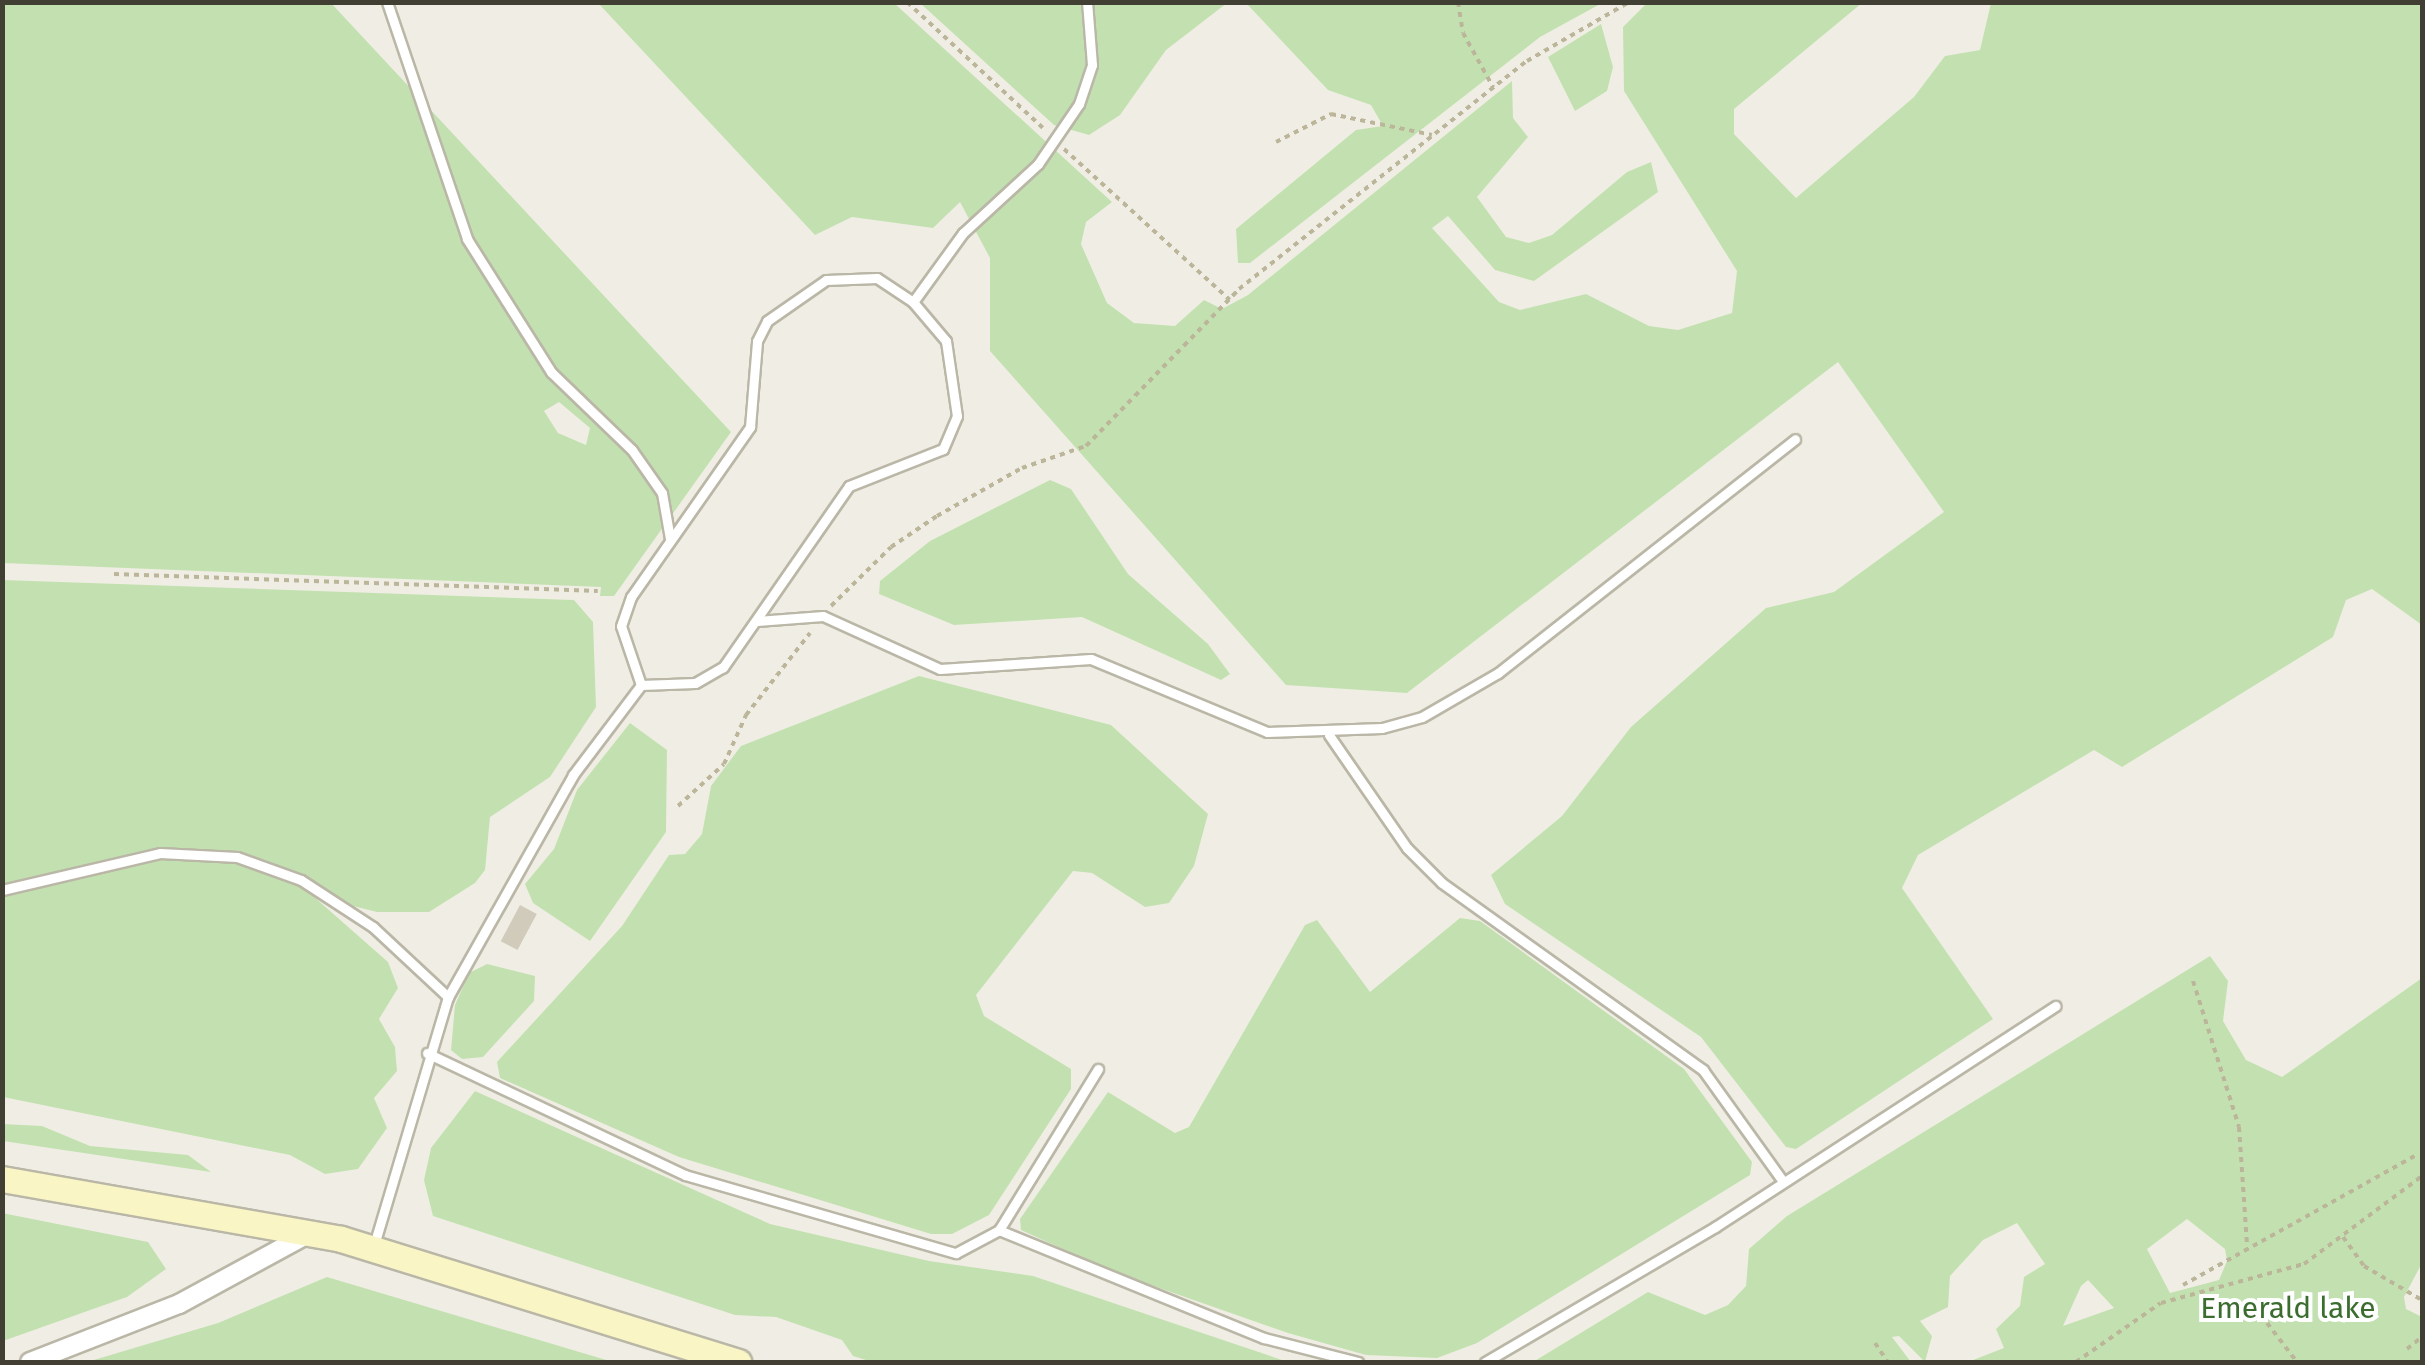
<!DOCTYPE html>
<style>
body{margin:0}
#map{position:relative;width:2425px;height:1365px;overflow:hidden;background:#f0eee4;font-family:"Fira Sans",sans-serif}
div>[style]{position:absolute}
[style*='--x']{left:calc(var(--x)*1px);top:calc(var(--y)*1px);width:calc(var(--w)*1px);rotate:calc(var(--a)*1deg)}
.green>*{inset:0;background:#c3e1b0}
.building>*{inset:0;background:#d0cbba;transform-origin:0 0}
.path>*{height:4px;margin-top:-2px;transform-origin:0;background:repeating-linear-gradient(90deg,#bbb59a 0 5px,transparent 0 10px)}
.roads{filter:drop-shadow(2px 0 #bab7a7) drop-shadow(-2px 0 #bab7a7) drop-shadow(0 2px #bab7a7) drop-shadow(0 -2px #bab7a7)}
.lane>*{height:9px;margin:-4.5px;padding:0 4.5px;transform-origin:4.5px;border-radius:4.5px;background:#fff}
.street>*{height:18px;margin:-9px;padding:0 9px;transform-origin:9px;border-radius:9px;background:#fff}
.secondary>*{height:25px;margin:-12.5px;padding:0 12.5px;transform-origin:12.5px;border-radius:12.5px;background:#f9f5c5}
span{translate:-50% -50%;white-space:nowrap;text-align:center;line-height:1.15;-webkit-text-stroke:8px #fff;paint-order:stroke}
.park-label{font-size:30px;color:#3b6d2e}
.frame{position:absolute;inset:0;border:5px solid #413e34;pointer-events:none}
</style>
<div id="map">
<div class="green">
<i style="clip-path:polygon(evenodd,3px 3px,331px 3px,731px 432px,614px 596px,600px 596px,601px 587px,3px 563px,3px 3px,559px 402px,590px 428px,586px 445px,558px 433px,544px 411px,559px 402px)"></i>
<i style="clip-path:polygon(598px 3px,894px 3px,1112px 202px,1086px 222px,1081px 244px,1107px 303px,1134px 323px,1175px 326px,1204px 300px,1222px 309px,1248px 295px,1512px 81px,1513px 118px,1528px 137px,1477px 197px,1506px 237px,1529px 243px,1552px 235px,1627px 172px,1651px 162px,1658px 192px,1534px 281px,1495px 270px,1448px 216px,1432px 228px,1499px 302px,1520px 310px,1586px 294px,1649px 326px,1678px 330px,1732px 313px,1737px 271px,1624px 91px,1623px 27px,1647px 3px,1862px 3px,1734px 109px,1734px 134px,1796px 198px,1914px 97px,1945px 56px,1980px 50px,1991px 3px,2422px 3px,2422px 625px,2372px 589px,2346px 600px,2333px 637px,2122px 767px,2094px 750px,1918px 855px,1902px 888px,1993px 1019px,1796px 1149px,1786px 1147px,1701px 1037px,1505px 904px,1491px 875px,1562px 816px,1631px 727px,1766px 608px,1834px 592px,1944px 512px,1838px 362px,1407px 693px,1286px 685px,990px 351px,990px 258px,960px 202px,933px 228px,852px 217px,815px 235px)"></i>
<i style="clip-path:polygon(920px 3px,1227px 3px,1166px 50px,1120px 115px,1089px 135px,1054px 125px)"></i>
<i style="clip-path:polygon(1246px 3px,1602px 3px,1540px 37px,1250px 263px,1238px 263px,1236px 229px,1356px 130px,1383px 126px,1371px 105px,1328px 90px)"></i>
<i style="clip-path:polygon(1601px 24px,1613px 67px,1607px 91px,1575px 111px,1548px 57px)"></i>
<i style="clip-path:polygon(1050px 480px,1071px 489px,1128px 574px,1208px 644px,1230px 674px,1221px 680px,1082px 617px,954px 625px,879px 594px,880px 581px,930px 541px)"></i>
<i style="clip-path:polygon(3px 580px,574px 600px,593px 622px,596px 707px,550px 777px,490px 817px,485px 870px,475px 883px,429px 912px,377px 912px,313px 896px,388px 962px,398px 988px,379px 1019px,395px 1047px,397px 1071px,374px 1098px,387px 1128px,358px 1169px,325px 1174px,290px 1155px,3px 1097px)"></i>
<i style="clip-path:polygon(919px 676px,1111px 725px,1208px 814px,1194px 866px,1169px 903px,1145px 907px,1092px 873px,1073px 871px,976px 995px,984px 1016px,1071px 1069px,1071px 1089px,989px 1215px,952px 1234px,931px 1234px,679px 1157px,500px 1078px,497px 1062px,622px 926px,669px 855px,685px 854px,702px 834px,711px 786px,741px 746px)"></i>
<i style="clip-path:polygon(630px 723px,667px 750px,666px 832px,590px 941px,533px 903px,525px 884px,554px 849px,577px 790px)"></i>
<i style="clip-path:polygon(1460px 918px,1480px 921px,1684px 1069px,1752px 1162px,1750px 1175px,1477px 1343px,1437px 1358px,1366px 1355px,1288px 1333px,1111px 1271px,1021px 1230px,1020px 1219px,1108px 1092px,1175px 1133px,1189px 1127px,1305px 925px,1317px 920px,1370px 992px)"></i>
<i style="clip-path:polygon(evenodd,2210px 956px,2228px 981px,2223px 1021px,2246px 1060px,2282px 1077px,2422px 978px,2422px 1263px,2404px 1297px,2406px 1309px,2422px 1317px,2422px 1362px,1968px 1362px,2004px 1348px,1996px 1329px,2020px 1306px,2024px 1277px,2045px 1264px,2017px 1223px,1983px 1240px,1950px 1276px,1948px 1307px,1920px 1321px,1932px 1336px,1925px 1362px,1899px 1336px,1892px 1337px,1911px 1362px,1533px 1362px,1648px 1292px,1705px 1315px,1728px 1305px,1746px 1286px,1749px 1249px,1787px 1216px,2210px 956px,2187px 1219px,2225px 1249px,2227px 1261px,2219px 1280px,2170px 1293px,2147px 1249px,2187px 1219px,2210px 956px,2088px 1280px,2114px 1308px,2063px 1326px,2081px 1286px,2088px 1280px)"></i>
<i style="clip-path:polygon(487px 964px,535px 976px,534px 1001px,483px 1057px,462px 1059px,451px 1050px,455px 1005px,469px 973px)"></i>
<i style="clip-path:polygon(475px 1091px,770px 1224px,929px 1261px,1033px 1276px,1288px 1362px,872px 1362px,853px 1356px,842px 1340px,776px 1317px,735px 1315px,433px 1216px,424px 1180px,431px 1148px)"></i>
<i style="clip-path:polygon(3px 1124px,42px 1126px,90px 1146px,188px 1155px,211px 1172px,3px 1141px)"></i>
<i style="clip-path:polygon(2px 1213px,148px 1242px,166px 1269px,127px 1297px,3px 1341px)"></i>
<i style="clip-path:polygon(327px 1277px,613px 1362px,87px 1362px,218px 1323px)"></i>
</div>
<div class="building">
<i style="left:520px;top:905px;width:19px;height:41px;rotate:28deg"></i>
</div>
<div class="path">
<i style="--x:907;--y:2;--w:185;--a:42.8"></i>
<i style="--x:1458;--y:2;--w:31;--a:81"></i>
<i style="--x:1463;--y:33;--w:62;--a:60.9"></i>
<i style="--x:1276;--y:142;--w:62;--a:-27"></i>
<i style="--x:1331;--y:114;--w:103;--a:11.7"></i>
<i style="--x:1064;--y:149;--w:224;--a:42.3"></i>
<i style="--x:114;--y:574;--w:484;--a:2"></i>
<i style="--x:831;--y:606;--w:84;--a:-44.5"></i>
<i style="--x:891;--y:547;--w:55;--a:-34"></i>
<i style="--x:937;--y:516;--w:98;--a:-29.5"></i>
<i style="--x:1022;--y:468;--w:68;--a:-19"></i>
<i style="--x:1086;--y:446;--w:219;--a:-45.7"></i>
<i style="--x:1239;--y:289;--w:367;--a:-38.4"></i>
<i style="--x:1527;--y:61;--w:118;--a:-30"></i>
<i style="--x:678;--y:806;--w:62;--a:-42.4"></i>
<i style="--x:724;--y:764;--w:54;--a:-65.8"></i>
<i style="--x:746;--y:715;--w:104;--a:-52"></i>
<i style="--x:2193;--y:981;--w:153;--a:72.5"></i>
<i style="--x:2239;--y:1127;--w:116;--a:86.1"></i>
<i style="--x:2343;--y:1237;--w:36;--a:54"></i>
<i style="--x:2364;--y:1266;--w:67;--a:30.4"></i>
<i style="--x:2183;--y:1285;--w:265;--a:-29.1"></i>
<i style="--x:2267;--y:1323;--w:49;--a:52.4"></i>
<i style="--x:1875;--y:1343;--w:23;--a:56"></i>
<i style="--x:2407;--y:1349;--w:19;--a:-39"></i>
<i style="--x:2076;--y:1362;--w:103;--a:-34.8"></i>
<i style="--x:2161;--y:1303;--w:148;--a:-15.3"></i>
<i style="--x:2304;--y:1264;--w:147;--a:-36.7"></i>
</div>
<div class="roads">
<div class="lane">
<i style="--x:387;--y:2;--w:250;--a:71.3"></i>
<i style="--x:467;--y:239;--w:157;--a:57.7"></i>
<i style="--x:551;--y:372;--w:112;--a:43.9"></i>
<i style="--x:632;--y:450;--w:52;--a:55.1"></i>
<i style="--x:662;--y:493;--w:47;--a:80.1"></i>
<i style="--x:877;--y:278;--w:43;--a:33.7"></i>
<i style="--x:913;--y:302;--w:51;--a:49.8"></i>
<i style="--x:946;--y:341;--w:76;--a:81.7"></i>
<i style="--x:957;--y:416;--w:36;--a:113"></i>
<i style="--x:943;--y:449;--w:101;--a:158.5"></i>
<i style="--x:849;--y:486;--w:221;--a:124.8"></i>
<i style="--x:723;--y:667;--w:32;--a:150"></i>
<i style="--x:695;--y:683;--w:54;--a:177.9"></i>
<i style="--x:641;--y:685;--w:62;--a:-108.7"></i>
<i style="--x:621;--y:626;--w:31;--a:-71"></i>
<i style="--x:631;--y:597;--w:208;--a:-55"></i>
<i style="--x:750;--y:427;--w:86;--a:-85.3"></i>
<i style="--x:757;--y:341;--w:22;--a:-63"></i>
<i style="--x:767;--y:321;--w:72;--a:-34.8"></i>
<i style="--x:826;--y:280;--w:51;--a:-2.2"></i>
<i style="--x:913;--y:302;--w:85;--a:-54.1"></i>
<i style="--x:963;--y:233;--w:102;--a:-42.6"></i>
<i style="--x:1038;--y:164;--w:73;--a:-55.7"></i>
<i style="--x:1079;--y:104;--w:41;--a:-71.6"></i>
<i style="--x:1092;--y:65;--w:63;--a:-94.5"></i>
<i style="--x:757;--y:621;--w:66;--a:-4.3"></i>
<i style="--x:823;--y:616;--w:128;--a:24.4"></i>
<i style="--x:940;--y:669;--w:151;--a:-3.8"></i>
<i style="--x:1091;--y:659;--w:191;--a:22.5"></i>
<i style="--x:1267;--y:732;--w:115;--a:-2"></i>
<i style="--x:1382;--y:728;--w:41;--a:-15.4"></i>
<i style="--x:1422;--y:717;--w:88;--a:-30.1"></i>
<i style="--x:1498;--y:673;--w:378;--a:-38.2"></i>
<i style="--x:1329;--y:735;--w:137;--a:55.4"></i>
<i style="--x:1407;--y:848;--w:49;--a:45"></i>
<i style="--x:1442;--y:883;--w:321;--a:35.6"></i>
<i style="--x:1703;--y:1070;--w:135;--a:54.3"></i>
<i style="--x:2;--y:890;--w:162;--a:-13.2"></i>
<i style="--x:160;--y:853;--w:77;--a:3"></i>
<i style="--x:237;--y:857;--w:68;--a:19.8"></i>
<i style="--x:301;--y:880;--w:86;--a:33.1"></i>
<i style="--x:373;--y:927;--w:103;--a:43"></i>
<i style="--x:427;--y:1053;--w:285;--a:25.3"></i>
<i style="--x:685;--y:1175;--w:282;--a:16.1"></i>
<i style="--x:956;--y:1253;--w:49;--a:-28.1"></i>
<i style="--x:999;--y:1230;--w:189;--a:-58.4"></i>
<i style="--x:999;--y:1230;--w:286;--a:22.2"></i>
<i style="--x:1264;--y:1338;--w:97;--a:14.3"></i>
<i style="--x:374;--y:1245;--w:259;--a:-73.4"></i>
<i style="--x:448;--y:997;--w:255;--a:-60.6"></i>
<i style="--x:573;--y:775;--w:113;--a:-52.9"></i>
<i style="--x:1485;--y:1362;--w:267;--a:-30.4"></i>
<i style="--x:1715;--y:1227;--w:406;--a:-33"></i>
</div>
<div class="street">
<i style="--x:30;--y:1362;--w:160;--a:-21.3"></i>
<i style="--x:179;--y:1304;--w:149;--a:-28.5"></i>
</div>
<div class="secondary">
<i style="--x:2;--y:1179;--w:344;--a:10"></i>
<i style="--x:341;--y:1239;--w:416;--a:17.2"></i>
</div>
</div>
<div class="park-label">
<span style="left:2288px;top:1308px">Emerald lake</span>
</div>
<div class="frame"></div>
</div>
